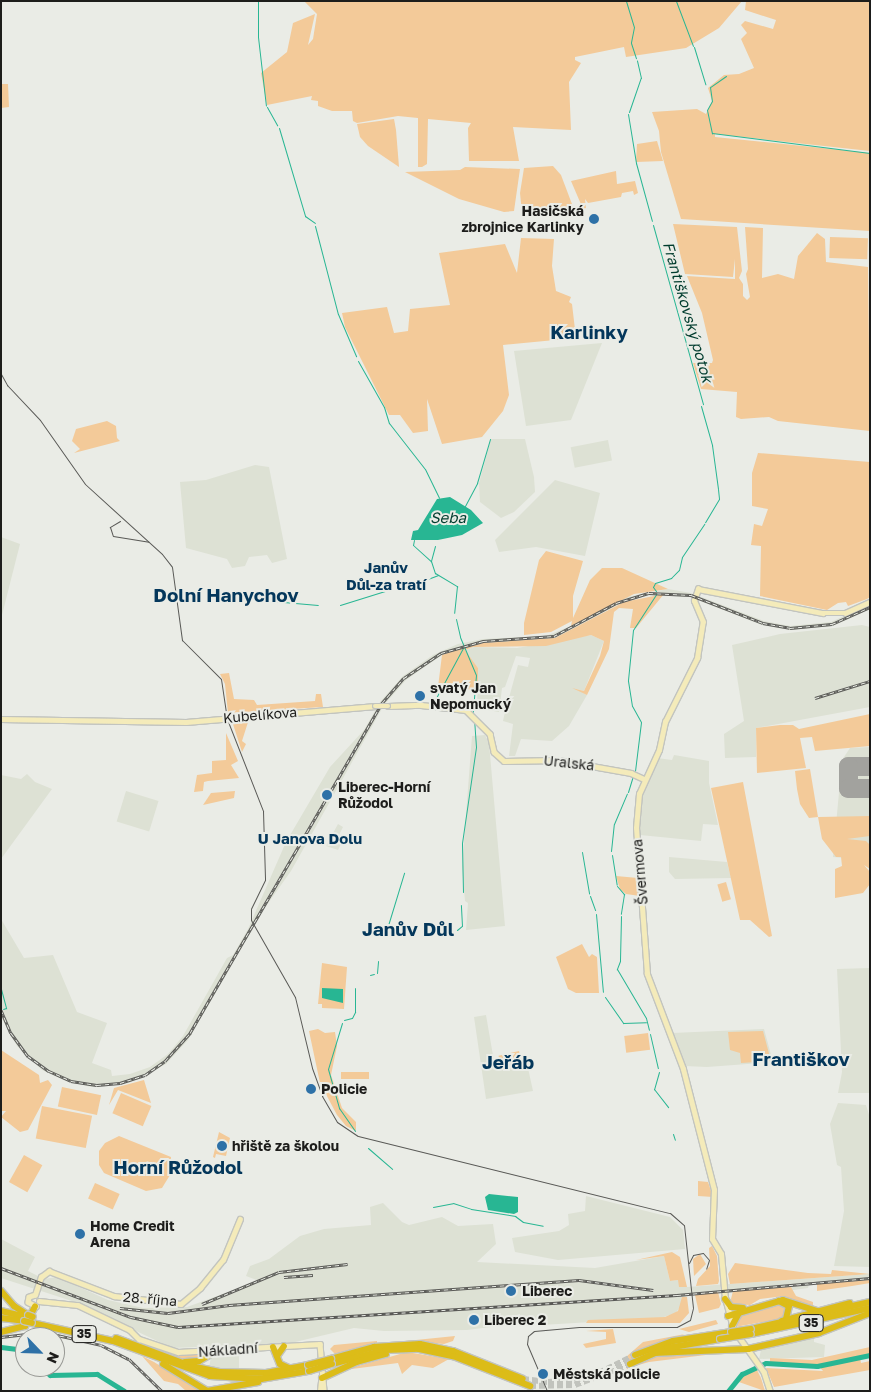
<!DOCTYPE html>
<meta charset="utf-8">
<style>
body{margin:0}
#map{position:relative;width:871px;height:1392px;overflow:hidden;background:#eaece6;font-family:"Golos Text",sans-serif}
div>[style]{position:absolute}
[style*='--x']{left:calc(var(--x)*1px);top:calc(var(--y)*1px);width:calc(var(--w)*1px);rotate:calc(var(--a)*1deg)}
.built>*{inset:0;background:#dde1d4;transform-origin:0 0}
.green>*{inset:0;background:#f3ca99;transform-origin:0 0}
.water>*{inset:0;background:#28b693}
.stream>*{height:1px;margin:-0.5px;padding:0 0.5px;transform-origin:0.5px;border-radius:0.5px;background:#28b693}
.river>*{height:5px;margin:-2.5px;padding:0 2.5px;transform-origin:2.5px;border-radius:2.5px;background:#28b693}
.runway>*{height:19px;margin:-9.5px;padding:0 9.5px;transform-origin:9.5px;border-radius:9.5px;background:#a2a29e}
.highway-tunnel>*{height:6px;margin-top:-3px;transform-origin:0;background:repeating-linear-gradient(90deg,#c1c3bd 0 6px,transparent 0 9px)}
.roads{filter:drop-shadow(1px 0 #c2c4bf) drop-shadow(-1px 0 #c2c4bf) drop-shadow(0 1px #c2c4bf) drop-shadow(0 -1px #c2c4bf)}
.secondary>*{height:4.5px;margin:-2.25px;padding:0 2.25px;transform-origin:2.25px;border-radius:2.25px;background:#f4ebba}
.highway>*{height:6px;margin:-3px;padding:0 3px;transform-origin:3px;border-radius:3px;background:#dcbc18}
.tram>*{height:1px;margin:-0.5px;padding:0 0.5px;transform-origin:0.5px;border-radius:0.5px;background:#595956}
.rail>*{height:3px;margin-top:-1.5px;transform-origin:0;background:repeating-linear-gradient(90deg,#eaece6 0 4px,#595956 0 8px);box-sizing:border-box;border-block:1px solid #595956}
.bridges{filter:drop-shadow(1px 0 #c2c4bf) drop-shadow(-1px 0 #c2c4bf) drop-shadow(0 1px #c2c4bf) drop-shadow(0 -1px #c2c4bf)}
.secondary-bridge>*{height:4.5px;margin:-2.25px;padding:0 2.25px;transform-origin:2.25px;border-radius:2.25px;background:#f4ebba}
.highway-bridge>*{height:6px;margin:-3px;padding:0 3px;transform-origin:3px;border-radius:3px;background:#dcbc18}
.dots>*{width:14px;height:14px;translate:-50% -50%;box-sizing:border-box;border:2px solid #eaece6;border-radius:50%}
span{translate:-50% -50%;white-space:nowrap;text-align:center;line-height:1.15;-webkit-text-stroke:4px #eaece6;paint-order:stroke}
.shield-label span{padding:1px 4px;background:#eaece6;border:1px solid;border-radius:4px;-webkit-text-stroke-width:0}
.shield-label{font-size:12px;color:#1d1d1b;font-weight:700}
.poi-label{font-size:14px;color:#1d1d1b;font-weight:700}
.right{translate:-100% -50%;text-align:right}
.left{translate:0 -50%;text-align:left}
.street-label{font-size:14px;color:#1d1d1b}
.water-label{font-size:15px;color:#003c2e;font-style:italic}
.neighbourhood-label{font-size:15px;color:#04375b;font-weight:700}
.district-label{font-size:19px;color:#04375b;font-weight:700}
.frame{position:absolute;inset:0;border:2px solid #1d1d1b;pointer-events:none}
.north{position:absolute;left:15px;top:1327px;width:50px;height:50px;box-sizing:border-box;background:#eaece6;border:1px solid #989995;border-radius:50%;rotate:114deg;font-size:14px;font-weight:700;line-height:20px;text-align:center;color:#1d1d1b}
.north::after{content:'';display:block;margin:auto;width:18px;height:22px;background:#2e71a7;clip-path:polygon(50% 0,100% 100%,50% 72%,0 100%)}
</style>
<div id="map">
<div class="built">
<i style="clip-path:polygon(602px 343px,571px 420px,526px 426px,514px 351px)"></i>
<i style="clip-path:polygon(491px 439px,525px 439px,534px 477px,535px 492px,514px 512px,501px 518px,480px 502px,479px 483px)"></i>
<i style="left:608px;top:440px;width:21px;height:38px;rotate:79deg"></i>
<i style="clip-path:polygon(255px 465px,269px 467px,287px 559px,272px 563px,267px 555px,249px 557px,245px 566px,232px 568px,227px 559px,186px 548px,180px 482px,206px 480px)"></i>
<i style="clip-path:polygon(555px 480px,600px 493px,585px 556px,536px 547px,499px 552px,495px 540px)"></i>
<i style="clip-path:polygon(1px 537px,20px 544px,1px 619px)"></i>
<i style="clip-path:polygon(668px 589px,691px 593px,764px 621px,790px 626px,831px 622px,870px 604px,870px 609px,833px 626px,790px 630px,762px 625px,690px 597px,649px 595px,617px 605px,555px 638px,483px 643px,442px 655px,406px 680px,384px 705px,291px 871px,264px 909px,188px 1040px,166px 1064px,129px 1083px,91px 1087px,66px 1081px,42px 1070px,17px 1046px,1px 1017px,1px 919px,24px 958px,53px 955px,77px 1012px,107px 1023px,92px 1063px,111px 1070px,112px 1076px,130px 1074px,150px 1067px,168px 1054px,183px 1036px,227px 958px,233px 955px,248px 929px,286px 842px,330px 767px,364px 730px,380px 702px,403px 676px,433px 655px,458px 644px,483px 639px,546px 636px,571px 626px,622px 598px)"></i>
<i style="clip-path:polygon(862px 625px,870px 627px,870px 707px,756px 728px,756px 757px,725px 758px,724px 734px,744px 721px,732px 645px,780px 634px)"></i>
<i style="clip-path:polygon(591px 635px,604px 641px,584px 691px,576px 689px,587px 695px,569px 726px,552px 741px,521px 739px,515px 756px,509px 756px,513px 724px,503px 721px,505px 712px,518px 665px,528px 667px,530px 658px,516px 656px,505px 687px,502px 688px,499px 712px,477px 708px,478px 668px,465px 650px,474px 647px,517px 648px)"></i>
<i style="clip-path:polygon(485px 735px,489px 743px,505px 926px,466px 930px,468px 903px,465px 901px,462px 867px,472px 736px)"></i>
<i style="clip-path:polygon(870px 747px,870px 860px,833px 857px,842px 760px,850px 748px)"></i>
<i style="clip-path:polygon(674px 755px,709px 761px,709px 783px,718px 825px,703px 824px,701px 841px,640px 835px,639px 806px,646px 784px,657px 758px,672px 760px)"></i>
<i style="clip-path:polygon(27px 774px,35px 782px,52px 789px,1px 859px,1px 775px,21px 779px)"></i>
<i style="left:126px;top:791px;width:34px;height:32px;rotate:17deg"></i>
<i style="clip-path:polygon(338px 824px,343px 827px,338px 837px,343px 840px,338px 850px,326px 846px)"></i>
<i style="clip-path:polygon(669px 857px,727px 862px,731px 878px,675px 879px,669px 872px)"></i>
<i style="clip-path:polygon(870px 968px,870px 1093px,838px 1093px,842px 1072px,837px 969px)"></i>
<i style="clip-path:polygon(486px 1015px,495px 1067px,526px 1059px,533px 1091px,486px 1099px,474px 1017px)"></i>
<i style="clip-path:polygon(764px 1029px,773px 1062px,707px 1067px,685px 1066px,672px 1033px)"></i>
<i style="clip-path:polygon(838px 1103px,866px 1105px,870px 1118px,870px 1267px,834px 1266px,844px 1211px,841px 1167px,837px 1165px,830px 1124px)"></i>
<i style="clip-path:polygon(586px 1196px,670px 1217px,683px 1230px,685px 1249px,558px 1260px,515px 1252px,512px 1238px,559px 1231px,569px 1225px,568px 1214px,585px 1211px)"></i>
<i style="clip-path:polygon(383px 1203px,402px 1222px,409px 1225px,442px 1217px,458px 1226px,493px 1224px,496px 1244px,477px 1262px,595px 1268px,664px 1256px,670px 1281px,678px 1280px,687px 1287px,870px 1274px,870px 1280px,809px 1284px,808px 1288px,794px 1290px,688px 1294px,676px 1313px,661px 1318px,541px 1325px,541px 1322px,529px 1322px,467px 1330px,384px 1331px,354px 1328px,291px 1343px,172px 1348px,75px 1302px,1px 1278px,1px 1239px,35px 1257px,28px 1271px,44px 1279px,57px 1277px,108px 1300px,143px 1308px,187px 1307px,259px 1281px,246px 1276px,250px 1266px,269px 1259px,300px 1236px,324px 1229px,371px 1225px,370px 1207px)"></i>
<i style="clip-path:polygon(814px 1338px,814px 1342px,825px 1345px,824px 1357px,759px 1359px,761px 1350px)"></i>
<i style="clip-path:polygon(239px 1351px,239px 1372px,209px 1368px,211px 1357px,217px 1352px)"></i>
</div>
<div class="green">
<i style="clip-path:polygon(304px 1px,742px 1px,719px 28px,686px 48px,626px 57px,624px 47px,575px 57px,575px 60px,581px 63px,569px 82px,571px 130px,513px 127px,519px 161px,469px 161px,468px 128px,471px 123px,428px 119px,427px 164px,422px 167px,418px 167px,418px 118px,398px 116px,357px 123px,353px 121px,352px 111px,332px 111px,318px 106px,318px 101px,311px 100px,312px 96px,267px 105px,261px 73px,287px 52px,293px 23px,315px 14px,308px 45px,313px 39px,317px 14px)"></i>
<i style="clip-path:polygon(746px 1px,870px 1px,870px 151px,715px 134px,715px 137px,870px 153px,870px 231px,681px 219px,661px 152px,659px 131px,652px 112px,697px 109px,706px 114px,712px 101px,708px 88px,724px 75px,739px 74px,754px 68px,741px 39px,747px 33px,741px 25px,745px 21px,773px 29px,776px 20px,745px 10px)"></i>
<i style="clip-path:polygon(1px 84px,8px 84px,9px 107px,1px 108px)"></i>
<i style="clip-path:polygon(394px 119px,396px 130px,399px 167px,368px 146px,360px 137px,357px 124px)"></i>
<i style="clip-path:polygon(657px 141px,663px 161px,636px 162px,637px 144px)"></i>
<i style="clip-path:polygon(553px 166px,561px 175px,575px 212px,522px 213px,520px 193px,524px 168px)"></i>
<i style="clip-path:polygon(465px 167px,520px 169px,514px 211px,504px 212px,459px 199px,405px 172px,460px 170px)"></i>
<i style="clip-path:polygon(616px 171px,617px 184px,635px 181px,638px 193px,634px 195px,633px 191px,622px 193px,621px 197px,588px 203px,585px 199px,586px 208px,583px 209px,571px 181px)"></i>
<i style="clip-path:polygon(673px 224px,737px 227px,742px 271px,739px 278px,743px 284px,743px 296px,747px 300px,750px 297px,746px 274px,748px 269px,745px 227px,763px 228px,762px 278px,778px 274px,794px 279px,798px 256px,817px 233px,825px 239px,826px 262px,868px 267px,870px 431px,778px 421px,769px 417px,741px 419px,736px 417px,737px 392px,701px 389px,693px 363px,712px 363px,713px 360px,702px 313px,687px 276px,735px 279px,735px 259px,733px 277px,685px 274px)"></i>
<i style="left:830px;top:237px;width:38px;height:21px;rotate:2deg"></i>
<i style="clip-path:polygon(521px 238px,554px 239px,552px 266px,556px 291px,571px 297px,569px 302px,572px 304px,576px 338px,503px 345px,509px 395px,503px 411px,482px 437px,442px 444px,427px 399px,428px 431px,413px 433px,400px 415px,389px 415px,345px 327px,342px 313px,387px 307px,394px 333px,408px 331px,410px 309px,450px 305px,439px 253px,505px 244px,517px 273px)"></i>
<i style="clip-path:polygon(107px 421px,116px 426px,117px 438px,120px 441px,74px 453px,80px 449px,72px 441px,76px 429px)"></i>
<i style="clip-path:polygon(758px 453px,870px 462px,870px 597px,867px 599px,848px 606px,846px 602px,838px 603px,827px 610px,760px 596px,761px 546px,751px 545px,754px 524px,762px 526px,768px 509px,752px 506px,752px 473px)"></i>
<i style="clip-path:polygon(546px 551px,583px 561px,573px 596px,573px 618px,590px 580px,602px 568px,622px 568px,668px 589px,634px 594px,571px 626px,572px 621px,551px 632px,524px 635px,524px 623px,539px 560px)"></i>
<i style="clip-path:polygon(664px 594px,636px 628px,630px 628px,633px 609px,619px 608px,614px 612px,609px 649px,587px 695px,572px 688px,584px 691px,600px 656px,604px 641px,591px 635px,546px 646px,473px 647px,465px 650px,478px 668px,478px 690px,438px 687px,442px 655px,451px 652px,483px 643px,555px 638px,624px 602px)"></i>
<i style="clip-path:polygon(229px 673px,234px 699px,254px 700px,257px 705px,315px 701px,316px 694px,321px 694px,323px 707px,228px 713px,225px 684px,220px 674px)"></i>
<i style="clip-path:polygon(870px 714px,870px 746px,815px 751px,812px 737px,800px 738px,806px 768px,757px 773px,756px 728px,780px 725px,793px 725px,799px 729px)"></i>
<i style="clip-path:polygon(249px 719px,242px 741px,246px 744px,242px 752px,232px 721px)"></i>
<i style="clip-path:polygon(226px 733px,238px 761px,231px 765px,239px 778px,208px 781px,204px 782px,203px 791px,194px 792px,197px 775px,212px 773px,212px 761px,226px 760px)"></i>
<i style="clip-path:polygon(810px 769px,818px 817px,870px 816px,870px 836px,847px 839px,866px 841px,870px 845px,870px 869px,864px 865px,870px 872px,870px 884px,863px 893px,835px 898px,835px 869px,842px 866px,841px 857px,836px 857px,822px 839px,818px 817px,809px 818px,800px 804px,797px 789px,795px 771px)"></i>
<i style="clip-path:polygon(743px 782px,772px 936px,769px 937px,750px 920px,740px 920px,711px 788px)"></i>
<i style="clip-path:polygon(235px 791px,234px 798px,203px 805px,211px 793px)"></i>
<i style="clip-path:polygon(616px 876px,638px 878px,640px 896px,626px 894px,620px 889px)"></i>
<i style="left:726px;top:882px;width:18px;height:9px;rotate:74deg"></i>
<i style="clip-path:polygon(582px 944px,589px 957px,592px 954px,597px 957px,599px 993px,576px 993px,568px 989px,556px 957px)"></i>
<i style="clip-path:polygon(322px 963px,347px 967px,344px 1009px,322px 1008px,322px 1004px,318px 1004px)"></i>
<i style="clip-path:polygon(318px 1029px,325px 1033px,335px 1032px,337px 1046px,331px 1075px,342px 1108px,356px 1122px,356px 1131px,346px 1126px,337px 1115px,320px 1083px,309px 1031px)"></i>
<i style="clip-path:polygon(763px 1031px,771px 1061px,741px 1063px,740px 1053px,730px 1050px,728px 1032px)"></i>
<i style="left:648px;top:1033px;width:17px;height:24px;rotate:83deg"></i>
<i style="clip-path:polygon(1px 1050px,39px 1075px,40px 1083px,48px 1080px,52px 1085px,28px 1130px,20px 1132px,1px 1117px,6px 1111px,1px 1111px)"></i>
<i style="left:519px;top:1051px;width:9px;height:21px;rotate:77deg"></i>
<i style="left:369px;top:1072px;width:7px;height:28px;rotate:90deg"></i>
<i style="clip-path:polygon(144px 1080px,151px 1103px,118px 1090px,109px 1105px,114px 1088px)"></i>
<i style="left:62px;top:1087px;width:40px;height:20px;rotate:12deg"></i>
<i style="left:121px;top:1093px;width:33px;height:22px;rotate:23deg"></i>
<i style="left:42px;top:1106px;width:51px;height:33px;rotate:11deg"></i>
<i style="clip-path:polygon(219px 1132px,230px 1138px,226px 1156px,216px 1154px,215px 1158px,213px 1157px)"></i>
<i style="clip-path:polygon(119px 1136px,171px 1157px,170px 1175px,162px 1188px,146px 1191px,104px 1173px,99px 1165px,99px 1151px,105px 1143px)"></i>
<i style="left:24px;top:1155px;width:21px;height:31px;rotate:29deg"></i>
<i style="clip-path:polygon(698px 1181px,708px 1182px,713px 1197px,698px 1196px)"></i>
<i style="left:95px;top:1183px;width:27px;height:17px;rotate:24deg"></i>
<i style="clip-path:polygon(712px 1246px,717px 1256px,719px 1281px,718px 1284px,696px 1286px,698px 1279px,710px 1266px,709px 1248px)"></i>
<i style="clip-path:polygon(672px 1252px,680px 1257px,687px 1287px,679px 1287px,678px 1280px,670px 1281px,664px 1256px,636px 1260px)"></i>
<i style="clip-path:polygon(700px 1254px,706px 1264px,694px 1276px,693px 1259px)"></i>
<i style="clip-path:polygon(735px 1263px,808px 1273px,831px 1274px,832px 1270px,870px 1274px,730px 1284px,728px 1274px)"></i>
<i style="clip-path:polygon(870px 1280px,870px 1283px,852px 1286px,817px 1291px,817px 1284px)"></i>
<i style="clip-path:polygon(791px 1287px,796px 1296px,813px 1302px,813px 1308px,784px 1296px,760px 1299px,750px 1305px,732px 1304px,731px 1299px,733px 1291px)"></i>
<i style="clip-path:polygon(718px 1292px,721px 1304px,719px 1308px,699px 1313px,695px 1295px)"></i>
<i style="clip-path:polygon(682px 1297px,687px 1297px,689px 1313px,680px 1323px,586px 1323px,588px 1320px,665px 1317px,678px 1311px)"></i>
<i style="clip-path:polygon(776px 1303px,787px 1307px,785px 1318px,735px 1327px,736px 1316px)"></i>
<i style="clip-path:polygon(716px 1320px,718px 1324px,689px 1332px,679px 1329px)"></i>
<i style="clip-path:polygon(613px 1329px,616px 1343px,586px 1348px,583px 1344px,606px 1339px,606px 1332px,586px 1331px)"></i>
<i style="clip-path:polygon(685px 1334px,634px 1353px,636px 1358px,650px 1358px,666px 1354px,730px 1352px,649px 1362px,628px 1368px,627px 1372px,626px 1357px,643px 1342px)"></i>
<i style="clip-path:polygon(455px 1336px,453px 1341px,444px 1344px,406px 1341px)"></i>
<i style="clip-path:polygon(377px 1341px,377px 1344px,335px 1354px,330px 1349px,334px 1345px)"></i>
<i style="clip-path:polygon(148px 1342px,174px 1353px,203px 1353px,205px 1357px,187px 1361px,143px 1344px)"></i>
<i style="clip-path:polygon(870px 1347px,870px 1354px,860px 1357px,861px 1363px,870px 1361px,870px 1370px,774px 1387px,766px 1368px,823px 1371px,818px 1365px,770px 1362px,770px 1358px,812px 1360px)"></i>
<i style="clip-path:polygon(407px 1352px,449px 1359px,433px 1368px,412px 1365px,402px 1374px,398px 1363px,344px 1370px)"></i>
<i style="clip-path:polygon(142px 1356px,154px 1362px,201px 1391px,186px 1391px,178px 1384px,164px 1381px)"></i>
<i style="clip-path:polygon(756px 1368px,761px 1378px,765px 1391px,736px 1381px)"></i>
</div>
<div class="water">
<i style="clip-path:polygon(450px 497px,471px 510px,483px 523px,462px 535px,438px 540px,411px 540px,413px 531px,418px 530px,437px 499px)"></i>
<i style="clip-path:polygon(322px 988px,343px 989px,343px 1003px,322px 998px)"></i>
<i style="clip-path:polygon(489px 1194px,518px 1197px,518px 1212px,514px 1214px,488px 1210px,485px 1197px)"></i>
</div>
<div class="stream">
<i style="--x:258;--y:1;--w:36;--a:90"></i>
<i style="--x:258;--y:37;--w:69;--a:83.4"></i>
<i style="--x:626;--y:1;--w:27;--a:73"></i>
<i style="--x:634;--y:27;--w:16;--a:101"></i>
<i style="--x:631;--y:43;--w:16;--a:72"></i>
<i style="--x:676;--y:1;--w:48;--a:69.3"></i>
<i style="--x:694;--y:47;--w:39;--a:73"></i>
<i style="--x:726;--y:76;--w:19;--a:145"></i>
<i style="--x:710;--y:87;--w:14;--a:82"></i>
<i style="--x:712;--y:101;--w:10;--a:119"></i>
<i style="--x:707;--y:110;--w:24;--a:78"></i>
<i style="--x:712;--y:133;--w:159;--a:7.2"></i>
<i style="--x:267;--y:107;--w:21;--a:61"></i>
<i style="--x:629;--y:112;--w:36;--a:-71"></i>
<i style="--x:641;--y:78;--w:18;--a:-103"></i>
<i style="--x:628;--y:114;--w:50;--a:80.7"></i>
<i style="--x:636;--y:163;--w:60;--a:74.6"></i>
<i style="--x:279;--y:128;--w:92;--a:73.5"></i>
<i style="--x:305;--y:216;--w:12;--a:35"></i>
<i style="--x:653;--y:225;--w:186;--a:74.4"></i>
<i style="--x:315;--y:226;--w:91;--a:75.4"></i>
<i style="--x:338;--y:314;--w:46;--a:66.8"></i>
<i style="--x:358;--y:361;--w:53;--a:60.5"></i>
<i style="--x:384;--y:407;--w:17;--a:73"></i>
<i style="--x:389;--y:423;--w:58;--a:52"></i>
<i style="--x:425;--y:469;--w:32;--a:64"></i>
<i style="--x:701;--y:406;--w:41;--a:74.2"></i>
<i style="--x:712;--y:445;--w:44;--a:82.2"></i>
<i style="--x:718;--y:489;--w:10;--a:84"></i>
<i style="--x:719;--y:499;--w:27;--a:121"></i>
<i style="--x:465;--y:506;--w:26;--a:-62"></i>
<i style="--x:477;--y:483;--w:46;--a:-73.5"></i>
<i style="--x:414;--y:540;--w:5;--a:101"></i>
<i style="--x:413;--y:545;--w:24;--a:42"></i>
<i style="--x:435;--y:546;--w:16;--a:105"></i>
<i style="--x:431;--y:561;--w:13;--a:72"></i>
<i style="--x:435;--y:573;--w:26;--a:31"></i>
<i style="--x:457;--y:586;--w:27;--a:96"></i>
<i style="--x:412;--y:585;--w:28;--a:-21"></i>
<i style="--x:656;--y:591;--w:5;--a:-127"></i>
<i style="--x:653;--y:587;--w:4;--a:-63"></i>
<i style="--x:655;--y:583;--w:17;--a:-17"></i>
<i style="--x:671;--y:578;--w:11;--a:-45"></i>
<i style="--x:679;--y:570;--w:13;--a:-77"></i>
<i style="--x:682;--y:557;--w:40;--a:-56"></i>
<i style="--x:272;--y:601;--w:46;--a:5"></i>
<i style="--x:340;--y:605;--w:47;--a:-17.3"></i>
<i style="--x:456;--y:619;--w:18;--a:77"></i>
<i style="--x:460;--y:637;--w:41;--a:67.2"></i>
<i style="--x:476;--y:675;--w:38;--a:95"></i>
<i style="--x:436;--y:698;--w:57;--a:-61.6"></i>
<i style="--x:635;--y:771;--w:49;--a:-83"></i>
<i style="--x:641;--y:722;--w:18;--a:-119"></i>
<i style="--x:632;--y:706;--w:26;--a:-99"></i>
<i style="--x:628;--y:680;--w:50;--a:-84.3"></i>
<i style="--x:633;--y:630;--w:44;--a:-57"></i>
<i style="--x:628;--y:792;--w:17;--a:-73"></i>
<i style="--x:611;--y:851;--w:27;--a:-84"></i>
<i style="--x:614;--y:824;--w:33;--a:-67"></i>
<i style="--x:582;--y:852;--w:42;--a:80.3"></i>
<i style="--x:612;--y:855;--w:30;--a:81"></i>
<i style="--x:617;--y:886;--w:11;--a:49"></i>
<i style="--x:624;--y:894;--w:20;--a:99"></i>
<i style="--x:463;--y:892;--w:49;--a:-91.2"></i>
<i style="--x:462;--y:843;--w:97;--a:-81.7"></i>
<i style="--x:476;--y:747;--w:27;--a:-94"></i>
<i style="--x:590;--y:896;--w:15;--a:70"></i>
<i style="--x:596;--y:914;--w:78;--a:84.9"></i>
<i style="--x:621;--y:916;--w:45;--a:91.3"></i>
<i style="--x:620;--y:961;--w:9;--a:111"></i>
<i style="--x:617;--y:969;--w:57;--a:59.4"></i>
<i style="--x:646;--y:1018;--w:12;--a:76"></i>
<i style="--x:457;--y:930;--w:6;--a:-39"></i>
<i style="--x:462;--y:926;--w:21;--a:-93"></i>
<i style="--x:386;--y:932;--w:62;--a:-73"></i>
<i style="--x:377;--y:973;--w:12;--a:-85"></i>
<i style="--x:370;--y:975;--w:4;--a:-14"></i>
<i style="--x:1;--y:989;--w:20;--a:75"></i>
<i style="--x:6;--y:1008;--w:3;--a:162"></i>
<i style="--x:605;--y:997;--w:32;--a:55"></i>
<i style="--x:623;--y:1023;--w:23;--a:-2"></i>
<i style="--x:344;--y:1020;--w:8;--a:-14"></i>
<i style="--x:352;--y:1018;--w:7;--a:-63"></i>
<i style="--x:355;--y:1012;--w:24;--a:-90"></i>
<i style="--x:342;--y:1023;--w:48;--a:106.9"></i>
<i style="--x:328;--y:1069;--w:41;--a:74.2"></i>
<i style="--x:339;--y:1108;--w:28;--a:55"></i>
<i style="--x:650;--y:1034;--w:35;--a:77"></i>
<i style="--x:659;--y:1072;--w:18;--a:106"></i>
<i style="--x:654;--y:1089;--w:23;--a:52"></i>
<i style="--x:673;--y:1134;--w:6;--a:72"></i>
<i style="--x:368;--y:1148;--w:32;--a:41"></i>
<i style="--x:433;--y:1207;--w:20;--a:-11"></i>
<i style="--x:453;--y:1203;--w:19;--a:18"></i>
<i style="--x:471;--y:1209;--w:45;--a:9"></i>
<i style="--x:515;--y:1216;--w:10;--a:37"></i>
<i style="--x:523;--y:1222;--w:20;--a:11"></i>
</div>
<div class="river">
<i style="--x:1;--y:1347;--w:24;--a:7"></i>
<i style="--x:41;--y:1367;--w:12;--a:42"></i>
<i style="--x:50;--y:1375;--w:47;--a:-1.2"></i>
<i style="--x:97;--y:1374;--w:32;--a:32"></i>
<i style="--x:728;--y:1391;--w:22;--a:-51"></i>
<i style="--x:742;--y:1374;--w:26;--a:-25"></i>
<i style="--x:766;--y:1363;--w:51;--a:3.4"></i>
<i style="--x:817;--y:1366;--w:54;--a:-11.7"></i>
</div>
<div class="runway">
<i style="--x:870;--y:766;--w:22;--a:180"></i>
<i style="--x:848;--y:766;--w:22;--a:90"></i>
<i style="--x:848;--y:788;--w:22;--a:0"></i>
</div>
<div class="highway-tunnel">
<i style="--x:523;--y:1379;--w:25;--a:7"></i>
<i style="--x:548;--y:1382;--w:26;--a:-4"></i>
<i style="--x:574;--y:1380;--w:26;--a:-16"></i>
<i style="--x:599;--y:1373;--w:40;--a:-26.6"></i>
<i style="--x:530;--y:1386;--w:45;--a:-1.3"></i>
<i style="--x:575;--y:1385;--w:59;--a:-20.9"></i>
</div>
<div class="roads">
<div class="secondary">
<i style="--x:388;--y:706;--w:33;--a:-2"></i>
<i style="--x:421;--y:705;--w:45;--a:6.3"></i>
<i style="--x:466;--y:710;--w:34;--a:45"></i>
<i style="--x:490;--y:734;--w:18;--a:77"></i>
<i style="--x:494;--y:752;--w:13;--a:42"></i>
<i style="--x:504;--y:761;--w:54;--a:-1.1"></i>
<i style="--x:558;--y:760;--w:74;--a:10.1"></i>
<i style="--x:631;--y:773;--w:14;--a:25"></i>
<i style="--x:1;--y:719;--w:185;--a:0.9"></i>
<i style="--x:186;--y:722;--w:190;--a:-4.8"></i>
<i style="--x:35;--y:1295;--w:19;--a:-72"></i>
<i style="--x:41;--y:1277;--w:10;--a:-37"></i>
<i style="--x:49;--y:1271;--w:70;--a:21"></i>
<i style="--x:114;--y:1296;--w:67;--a:6.8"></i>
<i style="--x:181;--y:1304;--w:25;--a:-40"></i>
<i style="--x:200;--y:1288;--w:36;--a:-51"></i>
<i style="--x:223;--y:1260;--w:44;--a:-67.5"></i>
<i style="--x:35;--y:1295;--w:6;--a:162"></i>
<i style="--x:29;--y:1297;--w:5;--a:101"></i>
<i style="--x:28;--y:1302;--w:9;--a:27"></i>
<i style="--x:39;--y:1301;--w:39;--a:6"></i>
<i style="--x:78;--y:1305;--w:58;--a:25.7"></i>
<i style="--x:130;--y:1330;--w:13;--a:45"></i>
<i style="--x:139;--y:1339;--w:41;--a:18.4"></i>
<i style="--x:178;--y:1352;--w:142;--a:-3.2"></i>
<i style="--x:320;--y:1344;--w:47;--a:85.1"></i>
<i style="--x:733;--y:1328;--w:30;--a:-105"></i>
<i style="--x:725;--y:1299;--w:45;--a:-95.1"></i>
<i style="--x:721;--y:1254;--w:17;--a:-121"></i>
<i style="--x:712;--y:1239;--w:49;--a:-87.7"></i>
<i style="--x:714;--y:1190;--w:125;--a:-104.4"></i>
<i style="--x:683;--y:1069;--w:102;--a:-110.8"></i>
<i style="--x:647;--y:974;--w:146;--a:-94.3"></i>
<i style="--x:636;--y:828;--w:34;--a:-85"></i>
<i style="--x:639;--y:794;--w:48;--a:-65.6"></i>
<i style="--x:659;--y:750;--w:29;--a:-78"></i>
<i style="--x:665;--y:722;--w:72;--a:-63.4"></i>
<i style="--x:697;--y:658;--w:36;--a:-81"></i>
<i style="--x:703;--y:622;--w:23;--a:-113"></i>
<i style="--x:694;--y:601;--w:13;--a:-72"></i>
<i style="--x:698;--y:589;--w:127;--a:10.9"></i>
<i style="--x:823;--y:613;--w:22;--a:0"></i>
<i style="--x:845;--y:613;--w:27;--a:-24"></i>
<i style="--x:737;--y:1334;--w:47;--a:54.6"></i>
<i style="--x:764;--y:1372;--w:20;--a:72"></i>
<i style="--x:320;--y:1391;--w:9;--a:-84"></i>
</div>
<div class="highway">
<i style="--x:1;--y:1291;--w:20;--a:49"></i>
<i style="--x:14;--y:1306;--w:17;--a:33"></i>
<i style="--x:725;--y:1299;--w:10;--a:53"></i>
<i style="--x:731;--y:1307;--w:12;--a:5"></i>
<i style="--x:779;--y:1301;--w:11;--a:27"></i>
<i style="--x:789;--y:1306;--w:13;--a:103"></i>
<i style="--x:1;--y:1311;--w:28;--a:13"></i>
<i style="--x:728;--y:1316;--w:57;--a:-16.2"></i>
<i style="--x:783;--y:1300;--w:36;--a:18"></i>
<i style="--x:1;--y:1318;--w:23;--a:7"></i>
<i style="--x:782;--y:1321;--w:70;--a:-14.8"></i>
<i style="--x:32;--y:1323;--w:83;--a:12.5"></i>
<i style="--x:113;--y:1341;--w:103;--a:19.8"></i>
<i style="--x:210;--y:1376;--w:51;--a:3.4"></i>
<i style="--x:261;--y:1379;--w:49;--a:-9.5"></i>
<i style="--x:732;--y:1326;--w:15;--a:-62"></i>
<i style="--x:751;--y:1329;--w:122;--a:-12.8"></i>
<i style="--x:1;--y:1332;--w:25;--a:-14"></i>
<i style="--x:25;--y:1326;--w:22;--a:-63"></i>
<i style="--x:751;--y:1334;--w:122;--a:-12.3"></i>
<i style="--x:116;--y:1338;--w:80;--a:20.5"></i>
<i style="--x:191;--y:1366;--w:29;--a:12"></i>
<i style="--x:219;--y:1372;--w:47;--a:1.2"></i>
<i style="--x:266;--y:1373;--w:43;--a:-10.8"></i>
<i style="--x:273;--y:1347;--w:18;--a:68"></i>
<i style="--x:280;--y:1364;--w:12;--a:24"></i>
<i style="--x:653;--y:1353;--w:95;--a:-2.4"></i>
<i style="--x:748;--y:1349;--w:73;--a:-12.7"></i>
<i style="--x:819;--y:1333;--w:55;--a:-21.4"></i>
<i style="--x:635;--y:1355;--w:40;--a:-20.2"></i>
<i style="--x:673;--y:1341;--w:59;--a:-8.8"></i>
<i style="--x:277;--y:1356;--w:12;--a:-55"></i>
<i style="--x:331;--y:1359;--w:45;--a:-15.6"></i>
<i style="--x:374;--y:1347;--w:46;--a:-3.7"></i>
<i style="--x:420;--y:1344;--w:34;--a:12"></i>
<i style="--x:453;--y:1351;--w:75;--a:21.8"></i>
<i style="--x:185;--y:1362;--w:14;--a:-4"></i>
<i style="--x:199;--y:1361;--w:12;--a:-31"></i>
<i style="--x:163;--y:1364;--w:52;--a:31.5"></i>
<i style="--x:332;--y:1364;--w:55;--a:-14.8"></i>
<i style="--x:385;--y:1350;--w:34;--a:-2"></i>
<i style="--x:419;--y:1349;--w:35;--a:12"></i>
<i style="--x:453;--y:1356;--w:83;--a:21.3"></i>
<i style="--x:630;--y:1364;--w:40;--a:-23.4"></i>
<i style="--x:667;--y:1348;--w:54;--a:-9.6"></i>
<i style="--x:322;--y:1378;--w:38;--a:-25"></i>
<i style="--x:356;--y:1362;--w:31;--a:-15"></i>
<i style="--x:207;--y:1391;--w:52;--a:-10"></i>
</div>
</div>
<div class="tram">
<i style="--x:1;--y:292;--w:58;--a:90"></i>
<i style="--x:1;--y:374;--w:13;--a:61"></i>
<i style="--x:7;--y:385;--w:48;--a:46.7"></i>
<i style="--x:40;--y:420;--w:78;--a:54.9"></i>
<i style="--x:85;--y:484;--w:104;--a:42.3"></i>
<i style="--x:162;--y:554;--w:16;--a:52"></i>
<i style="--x:172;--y:567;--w:74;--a:82.2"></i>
<i style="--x:182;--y:640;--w:55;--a:45"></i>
<i style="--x:221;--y:679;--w:40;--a:81.5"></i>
<i style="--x:227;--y:719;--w:99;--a:68.6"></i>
<i style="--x:263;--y:811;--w:69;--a:88.3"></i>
<i style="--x:265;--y:880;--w:32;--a:116"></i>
<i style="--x:251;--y:909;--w:11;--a:90"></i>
<i style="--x:251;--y:920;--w:89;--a:60.3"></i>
<i style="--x:295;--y:997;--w:73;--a:76.5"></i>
<i style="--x:312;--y:1068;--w:30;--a:70"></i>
<i style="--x:322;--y:1096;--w:30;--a:60"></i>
<i style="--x:337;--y:1122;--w:25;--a:34"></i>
<i style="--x:358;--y:1136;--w:321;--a:13.9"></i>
<i style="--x:670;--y:1213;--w:18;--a:41"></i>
<i style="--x:684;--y:1225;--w:83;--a:83.8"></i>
<i style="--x:693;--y:1308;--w:12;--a:104"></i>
<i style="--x:690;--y:1320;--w:15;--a:152"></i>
<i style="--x:677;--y:1327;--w:98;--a:180"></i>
<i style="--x:579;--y:1327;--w:45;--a:174.9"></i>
<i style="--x:534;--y:1331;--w:8;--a:140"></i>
<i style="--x:528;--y:1336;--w:8;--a:97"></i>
<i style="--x:527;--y:1344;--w:51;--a:66.9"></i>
<i style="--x:120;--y:521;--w:12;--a:149"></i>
<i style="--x:110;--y:527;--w:9;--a:72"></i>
<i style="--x:113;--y:536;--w:36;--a:9"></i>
<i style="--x:689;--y:1263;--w:9;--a:-63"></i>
<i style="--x:693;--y:1255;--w:10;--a:-11"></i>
<i style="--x:703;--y:1253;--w:9;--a:49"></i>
<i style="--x:709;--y:1260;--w:9;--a:108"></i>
</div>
<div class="rail">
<i style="--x:815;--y:698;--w:58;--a:-17.2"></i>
<i style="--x:1;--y:1010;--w:25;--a:67"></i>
<i style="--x:11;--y:1033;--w:29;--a:54"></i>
<i style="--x:28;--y:1056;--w:26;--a:36"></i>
<i style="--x:49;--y:1071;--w:24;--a:24"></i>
<i style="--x:71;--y:1081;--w:26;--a:9"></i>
<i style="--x:97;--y:1085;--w:23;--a:-5"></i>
<i style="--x:120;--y:1083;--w:26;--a:-18"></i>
<i style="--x:145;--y:1075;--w:24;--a:-35"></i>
<i style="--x:165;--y:1061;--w:38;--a:-48"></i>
<i style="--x:190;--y:1033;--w:382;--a:-59.8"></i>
<i style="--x:382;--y:703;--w:33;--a:-49"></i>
<i style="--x:404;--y:678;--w:45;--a:-34"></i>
<i style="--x:441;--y:653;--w:44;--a:-15.9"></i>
<i style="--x:483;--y:641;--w:71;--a:-4"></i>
<i style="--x:554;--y:636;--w:70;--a:-28"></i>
<i style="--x:616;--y:603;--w:34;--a:-17"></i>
<i style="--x:649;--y:593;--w:42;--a:2.7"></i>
<i style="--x:691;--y:595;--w:77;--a:21.3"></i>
<i style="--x:763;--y:623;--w:27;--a:10"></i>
<i style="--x:790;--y:628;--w:42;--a:-5.4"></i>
<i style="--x:832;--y:624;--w:42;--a:-24.1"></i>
<i style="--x:1;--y:1268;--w:139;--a:20.7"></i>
<i style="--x:131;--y:1317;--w:48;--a:12"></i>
<i style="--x:178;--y:1327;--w:500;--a:-3.67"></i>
<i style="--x:677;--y:1295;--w:194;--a:-5"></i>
<i style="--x:284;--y:1277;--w:29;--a:-4"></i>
<i style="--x:202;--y:1304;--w:83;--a:-22.6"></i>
<i style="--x:279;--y:1272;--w:69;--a:-6.6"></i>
<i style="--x:120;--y:1308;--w:48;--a:5.9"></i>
<i style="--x:168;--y:1313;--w:62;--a:-7.5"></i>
<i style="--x:229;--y:1305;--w:351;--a:-4.1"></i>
<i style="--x:579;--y:1280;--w:75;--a:7.7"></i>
<i style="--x:1;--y:1337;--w:43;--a:-6.6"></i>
<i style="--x:44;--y:1332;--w:58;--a:12.8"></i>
<i style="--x:101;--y:1345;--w:31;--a:27"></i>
<i style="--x:129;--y:1359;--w:46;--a:44.1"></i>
</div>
<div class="bridges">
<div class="secondary-bridge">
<i style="--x:375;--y:706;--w:13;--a:0"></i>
</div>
<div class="highway-bridge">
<i style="--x:28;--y:1315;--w:5;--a:22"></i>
<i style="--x:24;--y:1321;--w:8;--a:14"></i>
<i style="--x:731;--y:1332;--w:20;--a:-9"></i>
<i style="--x:720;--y:1339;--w:31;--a:-9"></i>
<i style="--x:308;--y:1365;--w:24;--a:-15"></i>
<i style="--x:309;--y:1371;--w:24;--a:-17"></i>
</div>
</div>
<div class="dots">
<i style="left:594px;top:219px;background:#2e71a7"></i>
<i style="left:420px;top:696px;background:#2e71a7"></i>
<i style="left:327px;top:795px;background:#2e71a7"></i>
<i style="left:311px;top:1089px;background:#2e71a7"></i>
<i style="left:222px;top:1146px;background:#2e71a7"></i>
<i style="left:80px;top:1234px;background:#2e71a7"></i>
<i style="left:511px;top:1291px;background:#2e71a7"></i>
<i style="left:474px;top:1320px;background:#2e71a7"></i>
<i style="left:543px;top:1374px;background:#2e71a7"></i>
</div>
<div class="shield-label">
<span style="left:811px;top:1323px">35</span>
<span style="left:84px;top:1334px">35</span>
</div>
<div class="poi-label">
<span class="right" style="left:584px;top:219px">Hasičská<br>zbrojnice Karlinky</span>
<span class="left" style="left:430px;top:696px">svatý Jan<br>Nepomucký</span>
<span class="left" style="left:338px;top:795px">Liberec-Horní<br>Růžodol</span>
<span class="left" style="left:321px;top:1089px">Policie</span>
<span class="left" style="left:232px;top:1146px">hřiště za školou</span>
<span class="left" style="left:90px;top:1234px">Home Credit<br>Arena</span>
<span class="left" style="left:522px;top:1291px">Liberec</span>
<span class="left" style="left:484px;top:1320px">Liberec 2</span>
<span class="left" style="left:553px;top:1374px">Městská policie</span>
</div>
<div class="street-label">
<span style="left:260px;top:715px;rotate:-5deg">Kubelíkova</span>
<span style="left:569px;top:763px;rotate:6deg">Uralská</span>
<span style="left:640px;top:872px;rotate:-95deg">Švermova</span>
<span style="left:150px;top:1299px;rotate:5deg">28. října</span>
<span style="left:228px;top:1350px;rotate:-4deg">Nákladní</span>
</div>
<div class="water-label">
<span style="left:688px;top:312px;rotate:74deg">Františkovský potok</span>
<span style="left:448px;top:518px">Seba</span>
</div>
<div class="neighbourhood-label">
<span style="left:386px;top:576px">Janův<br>Důl-za tratí</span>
<span style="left:310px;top:839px">U Janova Dolu</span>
</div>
<div class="district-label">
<span style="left:589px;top:332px">Karlinky</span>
<span style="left:226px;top:595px">Dolní Hanychov</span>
<span style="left:408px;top:929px">Janův Důl</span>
<span style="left:801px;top:1059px">Františkov</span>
<span style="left:508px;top:1062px">Jeřáb</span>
<span style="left:178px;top:1167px">Horní Růžodol</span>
</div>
<div class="frame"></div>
<div class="north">N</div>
</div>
